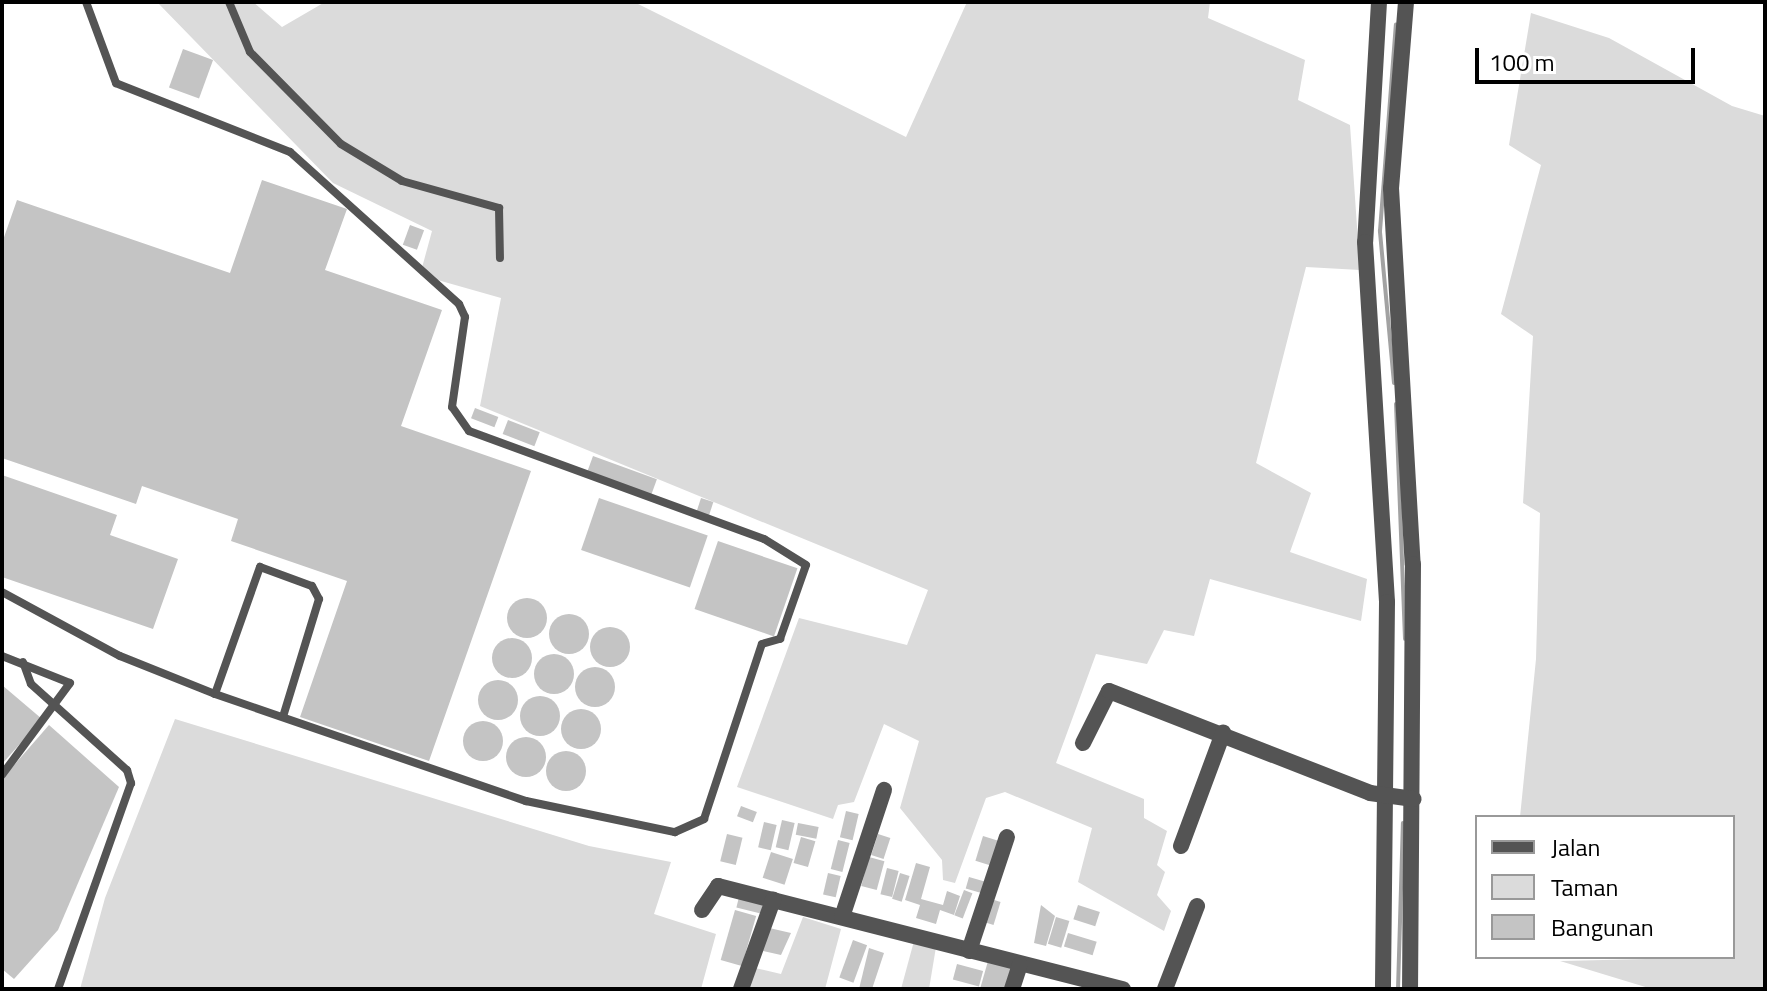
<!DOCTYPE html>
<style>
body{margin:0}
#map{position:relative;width:1767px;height:991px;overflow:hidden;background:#fff;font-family:"Titillium Web",sans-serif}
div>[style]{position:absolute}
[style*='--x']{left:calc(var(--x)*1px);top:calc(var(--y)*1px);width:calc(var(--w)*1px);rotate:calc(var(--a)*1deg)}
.green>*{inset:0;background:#dbdbdb}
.stream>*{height:4px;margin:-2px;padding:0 2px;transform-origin:2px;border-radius:2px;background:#a2a2a2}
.building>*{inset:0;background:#c4c4c4;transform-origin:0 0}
.round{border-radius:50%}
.service>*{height:8px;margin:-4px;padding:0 4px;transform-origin:4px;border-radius:4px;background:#545454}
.minor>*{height:16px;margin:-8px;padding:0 8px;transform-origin:8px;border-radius:8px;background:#545454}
span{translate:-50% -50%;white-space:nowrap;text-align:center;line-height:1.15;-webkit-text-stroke:8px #fff;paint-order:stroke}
.frame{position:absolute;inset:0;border:4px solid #000;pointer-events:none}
.legend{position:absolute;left:1475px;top:815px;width:260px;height:144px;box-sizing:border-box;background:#fff;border:2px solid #999;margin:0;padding:10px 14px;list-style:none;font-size:24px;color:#000}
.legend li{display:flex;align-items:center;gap:16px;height:40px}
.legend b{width:40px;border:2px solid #999}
.scale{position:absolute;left:1475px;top:48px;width:220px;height:36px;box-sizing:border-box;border:4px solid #000;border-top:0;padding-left:10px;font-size:24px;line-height:28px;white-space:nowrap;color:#000;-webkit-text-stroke:6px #fff;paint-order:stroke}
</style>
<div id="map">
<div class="green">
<i style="clip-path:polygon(157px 2px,253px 2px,282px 27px,325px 2px,634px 2px,906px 137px,967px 2px,1210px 2px,1208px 18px,1305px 60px,1298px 100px,1350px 125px,1360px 270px,1306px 267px,1256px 463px,1311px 493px,1290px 552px,1367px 579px,1361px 621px,1210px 579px,1194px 636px,1164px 630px,1147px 664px,1096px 654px,1056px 763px,1144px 799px,1144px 818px,1167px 831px,1157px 865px,1165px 872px,1157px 895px,1171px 911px,1164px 931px,1078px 882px,1092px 828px,1005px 792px,986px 798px,955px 883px,943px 880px,942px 860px,900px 808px,919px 741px,884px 724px,854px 802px,838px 805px,833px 819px,737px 787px,799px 618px,907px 645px,928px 590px,480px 406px,501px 298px,420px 275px,432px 231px,333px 183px)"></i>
<i style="clip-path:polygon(1531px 13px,1609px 38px,1732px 106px,1765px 116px,1765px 989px,1652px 989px,1560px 961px,1733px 957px,1733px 817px,1520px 817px,1536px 659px,1540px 513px,1523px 503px,1533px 336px,1501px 314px,1541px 165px,1509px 145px)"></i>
<i style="clip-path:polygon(175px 719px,589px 846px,671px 862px,654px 914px,716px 934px,701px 989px,80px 989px,105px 898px)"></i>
<i style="clip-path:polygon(803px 917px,841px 929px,825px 989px,747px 989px,755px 968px,781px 974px)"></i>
<i style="clip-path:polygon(914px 941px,936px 947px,929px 989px,901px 989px)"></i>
</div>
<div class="stream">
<i style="--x:1394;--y:383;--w:153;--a:-95.3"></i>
<i style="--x:1380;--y:231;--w:207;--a:-85.6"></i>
<i style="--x:1396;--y:404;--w:235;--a:87.8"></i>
<i style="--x:1398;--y:989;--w:166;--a:-88.3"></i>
</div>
<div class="building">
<i style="left:183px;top:49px;width:32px;height:41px;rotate:20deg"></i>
<i style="clip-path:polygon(262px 180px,347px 209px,325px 270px,442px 310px,401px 426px,531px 471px,429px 761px,300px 717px,347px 581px,231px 541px,238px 519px,142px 486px,136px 504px,2px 458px,2px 243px,17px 200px,230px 273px)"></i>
<i style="left:410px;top:225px;width:15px;height:21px;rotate:20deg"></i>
<i style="left:475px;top:408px;width:25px;height:11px;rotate:21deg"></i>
<i style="left:508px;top:420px;width:34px;height:15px;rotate:21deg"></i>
<i style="left:593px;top:456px;width:68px;height:17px;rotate:20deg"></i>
<i style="clip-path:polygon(2px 475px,117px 515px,110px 535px,178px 559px,153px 629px,2px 577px)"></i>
<i style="left:599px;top:498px;width:115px;height:55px;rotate:19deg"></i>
<i style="left:701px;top:498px;width:13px;height:16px;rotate:18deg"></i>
<i style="left:718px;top:541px;width:84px;height:72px;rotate:19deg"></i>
<i class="round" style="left:507px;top:598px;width:40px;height:40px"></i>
<i class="round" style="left:549px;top:614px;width:40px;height:40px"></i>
<i class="round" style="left:590px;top:627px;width:40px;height:40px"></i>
<i class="round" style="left:492px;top:638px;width:40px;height:40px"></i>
<i class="round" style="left:534px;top:654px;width:40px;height:40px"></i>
<i class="round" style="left:575px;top:667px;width:40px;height:40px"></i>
<i class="round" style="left:478px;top:680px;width:40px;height:40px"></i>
<i style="clip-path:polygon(2px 685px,42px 719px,2px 764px)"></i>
<i class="round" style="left:520px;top:696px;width:40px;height:40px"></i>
<i class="round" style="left:561px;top:709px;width:40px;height:40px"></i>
<i class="round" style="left:463px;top:721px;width:40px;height:40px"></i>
<i style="clip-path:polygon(49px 725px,119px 787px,58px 930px,14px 979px,2px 969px,2px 779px)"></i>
<i class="round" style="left:506px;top:737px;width:40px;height:40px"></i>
<i class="round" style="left:546px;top:751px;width:40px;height:40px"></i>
<i style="left:741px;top:806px;width:17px;height:11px;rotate:21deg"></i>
<i style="left:846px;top:811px;width:13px;height:27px;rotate:13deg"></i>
<i style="left:782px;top:820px;width:13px;height:28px;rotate:13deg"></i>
<i style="left:764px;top:822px;width:13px;height:26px;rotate:13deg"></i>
<i style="left:798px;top:823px;width:21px;height:12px;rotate:11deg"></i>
<i style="left:727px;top:834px;width:16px;height:28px;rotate:14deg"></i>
<i style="left:878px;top:834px;width:13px;height:22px;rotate:18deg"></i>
<i style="left:983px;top:836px;width:21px;height:26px;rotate:17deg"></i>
<i style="left:801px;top:837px;width:15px;height:27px;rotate:16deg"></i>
<i style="left:838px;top:840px;width:12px;height:30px;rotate:14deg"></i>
<i style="left:771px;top:852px;width:23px;height:27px;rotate:18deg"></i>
<i style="left:869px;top:857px;width:16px;height:30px;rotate:15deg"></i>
<i style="clip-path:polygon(916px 863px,930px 867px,921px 899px,943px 905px,947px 891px,960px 896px,954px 915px,940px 910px,936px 924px,916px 918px,920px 905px,905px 900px)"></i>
<i style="left:887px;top:868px;width:12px;height:27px;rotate:14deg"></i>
<i style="left:828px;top:873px;width:13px;height:22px;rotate:13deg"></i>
<i style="left:900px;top:873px;width:10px;height:27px;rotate:17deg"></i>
<i style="left:969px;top:877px;width:18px;height:12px;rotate:16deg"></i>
<i style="left:964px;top:890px;width:9px;height:27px;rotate:21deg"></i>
<i style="left:740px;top:893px;width:25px;height:15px;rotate:14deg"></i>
<i style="left:991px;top:899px;width:10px;height:24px;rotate:17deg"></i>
<i style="clip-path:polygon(1041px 905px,1055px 916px,1046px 946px,1034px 943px)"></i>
<i style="left:1078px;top:905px;width:23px;height:15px;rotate:18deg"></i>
<i style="left:735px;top:910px;width:22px;height:52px;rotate:16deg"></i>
<i style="left:1056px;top:917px;width:14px;height:28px;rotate:17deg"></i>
<i style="clip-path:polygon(765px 927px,791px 933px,781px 955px,759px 950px)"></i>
<i style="left:1068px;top:933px;width:30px;height:14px;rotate:17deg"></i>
<i style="left:853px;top:940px;width:15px;height:40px;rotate:20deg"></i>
<i style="clip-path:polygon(869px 948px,884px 953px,872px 989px,859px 989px)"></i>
<i style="clip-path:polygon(988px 961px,1014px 969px,1005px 989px,980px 989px)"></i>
<i style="left:957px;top:964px;width:27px;height:16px;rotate:15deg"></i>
</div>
<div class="service">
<i style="--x:229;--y:2;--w:54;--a:67.2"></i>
<i style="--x:250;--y:52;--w:129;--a:45.3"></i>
<i style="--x:341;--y:144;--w:71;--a:31.2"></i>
<i style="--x:402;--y:181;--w:101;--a:15.6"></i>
<i style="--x:499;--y:208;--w:50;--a:88.9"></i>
<i style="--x:2;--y:592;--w:134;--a:28.5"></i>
<i style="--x:120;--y:656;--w:102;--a:21.8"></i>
<i style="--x:215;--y:694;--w:329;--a:19"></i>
<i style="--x:526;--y:801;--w:152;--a:11.8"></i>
<i style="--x:675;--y:832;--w:32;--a:-24"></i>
<i style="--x:704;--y:819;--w:184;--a:-71.7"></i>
<i style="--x:762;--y:644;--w:19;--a:-16"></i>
<i style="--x:780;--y:639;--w:78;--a:-70.6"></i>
<i style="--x:806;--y:565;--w:49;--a:-148.2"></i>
<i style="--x:764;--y:539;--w:314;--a:-159.9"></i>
<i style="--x:469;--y:431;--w:29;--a:-125"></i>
<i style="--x:452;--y:407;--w:91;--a:-81.8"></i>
<i style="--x:465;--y:317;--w:14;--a:-115"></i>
<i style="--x:459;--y:304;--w:227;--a:-138"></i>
<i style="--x:290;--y:152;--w:187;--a:-158.4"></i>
<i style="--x:116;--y:83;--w:86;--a:-110.3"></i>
<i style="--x:2;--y:656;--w:73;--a:21.7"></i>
<i style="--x:70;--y:683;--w:114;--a:126.5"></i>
<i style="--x:23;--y:662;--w:23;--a:70"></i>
<i style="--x:31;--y:684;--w:129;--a:41.9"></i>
<i style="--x:127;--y:770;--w:14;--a:73"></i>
<i style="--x:131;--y:783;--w:219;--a:109.5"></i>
<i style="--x:215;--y:694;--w:135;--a:-70.5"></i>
<i style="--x:260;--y:567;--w:55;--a:20.1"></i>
<i style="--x:312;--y:586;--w:15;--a:62"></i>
<i style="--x:319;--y:599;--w:123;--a:107"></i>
</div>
<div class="minor">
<i style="--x:1379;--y:2;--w:240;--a:93.3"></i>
<i style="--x:1365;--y:242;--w:361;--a:86.5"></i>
<i style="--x:1387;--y:602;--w:387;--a:90.6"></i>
<i style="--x:1406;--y:2;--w:187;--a:94.6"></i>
<i style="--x:1391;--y:188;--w:377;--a:86.7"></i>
<i style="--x:1413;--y:564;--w:425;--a:90.4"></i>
<i style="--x:1083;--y:743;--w:58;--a:-63.4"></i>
<i style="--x:1109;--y:691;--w:280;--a:21.3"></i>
<i style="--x:1370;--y:793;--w:44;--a:7.8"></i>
<i style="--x:1181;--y:846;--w:121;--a:-69.6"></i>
<i style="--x:702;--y:910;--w:29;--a:-56"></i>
<i style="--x:718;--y:886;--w:418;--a:14.3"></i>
<i style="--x:842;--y:917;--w:134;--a:-71.7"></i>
<i style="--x:969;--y:951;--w:120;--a:-71.6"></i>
<i style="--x:741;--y:989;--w:95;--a:-70.2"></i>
<i style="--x:1012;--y:989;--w:25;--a:-72"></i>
<i style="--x:1165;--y:989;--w:89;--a:-68.9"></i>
</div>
<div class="frame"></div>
<ul class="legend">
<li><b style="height:10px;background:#545454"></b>Jalan</li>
<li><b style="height:22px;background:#dbdbdb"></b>Taman</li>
<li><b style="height:22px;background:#c4c4c4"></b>Bangunan</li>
</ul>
<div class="scale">100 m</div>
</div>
